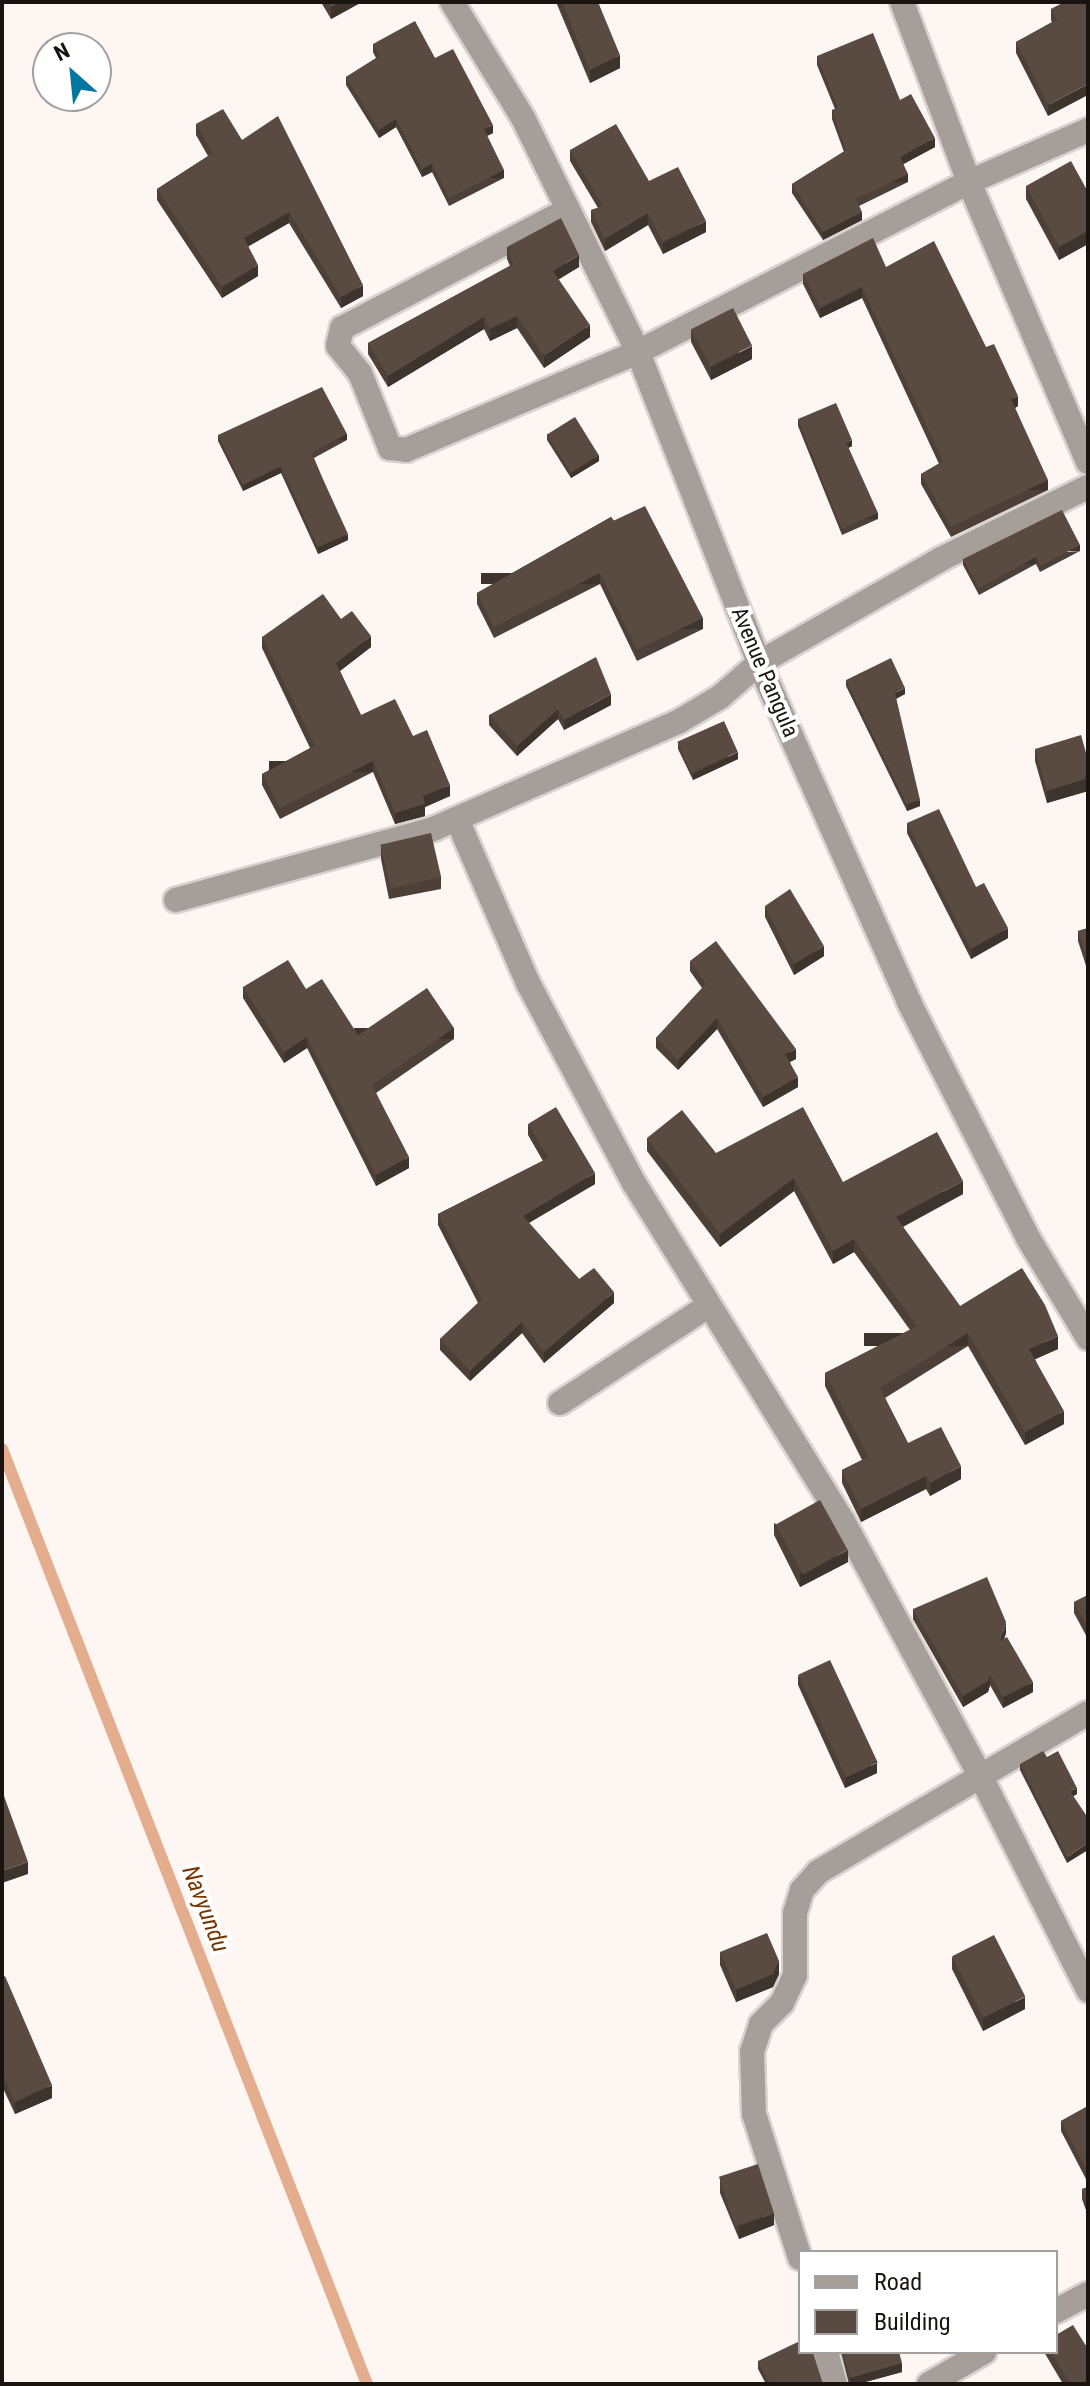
<!DOCTYPE html>
<style>
body{margin:0}
#map{position:relative;width:1090px;height:2386px;overflow:hidden;background:#fdf6f2;font-family:"Roboto Condensed",sans-serif}
div>[style]{position:absolute}
[style*='--x']{left:calc(var(--x)*1px);top:calc(var(--y)*1px);width:calc(var(--w)*1px);rotate:calc(var(--a)*1deg)}
.stream>*{height:12px;margin:-6px;padding:0 6px;transform-origin:6px;border-radius:6px;background:#e4ad8e}
.roads{filter:drop-shadow(2px 0 #d9d2ce) drop-shadow(-2px 0 #d9d2ce) drop-shadow(0 2px #d9d2ce) drop-shadow(0 -2px #d9d2ce)}
.street>*{height:24px;margin:-12px;padding:0 12px;transform-origin:12px;border-radius:12px;background:#a59e99}
.wall>*{inset:0;background:#4d4039}
.shaded-wall>*{inset:0;background:#3e342e;transform-origin:0 0}
.building>*{inset:0;background:#594a42;transform-origin:0 0}
span{translate:-50% -50%;white-space:nowrap;text-align:center;line-height:1.15;-webkit-text-stroke:8px #fff;paint-order:stroke}
.street-label{font-size:22px;color:#1a1410}
.water-label{font-size:24px;color:#763500;font-style:italic}
.frame{position:absolute;inset:0;border:4px solid #1a1410;pointer-events:none}
.legend{position:absolute;left:798px;top:2250px;width:260px;height:104px;box-sizing:border-box;background:#fff;border:2px solid #a3a19f;margin:0;padding:10px 14px;list-style:none;font-size:24px;color:#1a1410}
.legend li{display:flex;align-items:center;gap:16px;height:40px}
.legend b{width:40px;border:2px solid #a3a19f}
.north{position:absolute;left:32px;top:32px;width:80px;height:80px;box-sizing:border-box;background:#fff;border:2px solid #a3a19f;border-radius:50%;rotate:333deg;font-size:22px;font-weight:700;line-height:32px;text-align:center;color:#1a1410}
.north::after{content:'';display:block;margin:auto;width:28px;height:36px;background:#0077a0;clip-path:polygon(50% 0,100% 100%,50% 72%,0 100%)}
</style>
<div id="map">
<div class="stream">
<i style="--x:2;--y:1449;--w:1004;--a:68.68"></i>
</div>
<div class="roads">
<div class="street">
<i style="--x:452;--y:2;--w:136;--a:58.5"></i>
<i style="--x:523;--y:118;--w:261;--a:63.8"></i>
<i style="--x:638;--y:352;--w:334;--a:68.7"></i>
<i style="--x:759;--y:663;--w:371;--a:66.1"></i>
<i style="--x:909;--y:1002;--w:264;--a:63.2"></i>
<i style="--x:1028;--y:1238;--w:117;--a:59"></i>
<i style="--x:902;--y:2;--w:192;--a:69.6"></i>
<i style="--x:969;--y:182;--w:304;--a:67"></i>
<i style="--x:568;--y:210;--w:255;--a:152.4"></i>
<i style="--x:342;--y:328;--w:18;--a:103"></i>
<i style="--x:338;--y:346;--w:35;--a:51"></i>
<i style="--x:360;--y:373;--w:81;--a:68.2"></i>
<i style="--x:390;--y:448;--w:16;--a:7"></i>
<i style="--x:406;--y:450;--w:252;--a:-22.9"></i>
<i style="--x:638;--y:352;--w:372;--a:-27.2"></i>
<i style="--x:969;--y:182;--w:130;--a:-23.6"></i>
<i style="--x:457;--y:819;--w:179;--a:66.6"></i>
<i style="--x:528;--y:983;--w:226;--a:62.1"></i>
<i style="--x:634;--y:1183;--w:397;--a:58.3"></i>
<i style="--x:843;--y:1521;--w:289;--a:61.7"></i>
<i style="--x:980;--y:1775;--w:241;--a:63.3"></i>
<i style="--x:176;--y:900;--w:267;--a:-15.4"></i>
<i style="--x:433;--y:829;--w:267;--a:-23.6"></i>
<i style="--x:678;--y:722;--w:49;--a:-30.8"></i>
<i style="--x:720;--y:697;--w:52;--a:-41.1"></i>
<i style="--x:759;--y:663;--w:210;--a:-29.7"></i>
<i style="--x:941;--y:559;--w:164;--a:-26.1"></i>
<i style="--x:560;--y:1403;--w:177;--a:-33.2"></i>
<i style="--x:800;--y:2258;--w:151;--a:-107.7"></i>
<i style="--x:754;--y:2114;--w:62;--a:-91.8"></i>
<i style="--x:752;--y:2052;--w:29;--a:-72"></i>
<i style="--x:761;--y:2024;--w:30;--a:-45"></i>
<i style="--x:782;--y:2003;--w:31;--a:-65"></i>
<i style="--x:795;--y:1975;--w:62;--a:-90"></i>
<i style="--x:795;--y:1913;--w:24;--a:-73"></i>
<i style="--x:802;--y:1890;--w:24;--a:-48"></i>
<i style="--x:818;--y:1872;--w:313;--a:-30.5"></i>
<i style="--x:1056;--y:2311;--w:36;--a:-28"></i>
<i style="--x:826;--y:2352;--w:33;--a:74"></i>
<i style="--x:929;--y:2384;--w:64;--a:-30.2"></i>
</div>
</div>
<div class="wall">
<i style="clip-path:polygon(321px 2px,362px 2px,331px 19px)"></i>
<i style="clip-path:polygon(556px 2px,598px 2px,620px 68px,590px 83px)"></i>
<i style="clip-path:polygon(1065px 2px,1048px 116px,1016px 53px,1016px 42px,1052px 22px,1051px 20px,1051px 9px)"></i>
<i style="clip-path:polygon(373px 44px,435px 58px,493px 133px,487px 136px,504px 178px,449px 206px,432px 172px,422px 177px,396px 127px,379px 138px,346px 85px,346px 77px,376px 58px,373px 52px)"></i>
<i style="clip-path:polygon(817px 56px,900px 100px,935px 147px,903px 164px,908px 182px,859px 206px,862px 220px,823px 240px,792px 193px,792px 184px,844px 152px,832px 119px,832px 110px,835px 109px,817px 65px)"></i>
<i style="clip-path:polygon(196px 124px,242px 140px,363px 296px,341px 308px,289px 223px,248px 246px,258px 276px,222px 298px,157px 200px,157px 189px,208px 156px,196px 135px)"></i>
<i style="clip-path:polygon(570px 150px,649px 181px,706px 232px,663px 254px,648px 225px,605px 251px,591px 222px,591px 210px,598px 208px,570px 161px)"></i>
<i style="clip-path:polygon(1026px 186px,1088px 192px,1088px 244px,1059px 260px,1026px 199px)"></i>
<i style="clip-path:polygon(507px 247px,579px 267px,558px 279px,590px 337px,544px 368px,517px 328px,490px 341px,484px 329px,388px 387px,368px 354px,368px 343px,510px 266px,507px 259px)"></i>
<i style="clip-path:polygon(886px 267px,986px 347px,1018px 406px,1015px 408px,1048px 490px,951px 537px,921px 484px,921px 474px,939px 464px,862px 298px,820px 318px,803px 284px,803px 274px)"></i>
<i style="clip-path:polygon(691px 329px,752px 359px,711px 380px,691px 342px)"></i>
<i style="clip-path:polygon(798px 419px,852px 446px,848px 448px,878px 519px,842px 535px,798px 426px)"></i>
<i style="clip-path:polygon(547px 434px,599px 461px,571px 478px,547px 440px)"></i>
<i style="clip-path:polygon(218px 435px,347px 440px,314px 458px,348px 540px,318px 554px,281px 473px,243px 491px,218px 441px)"></i>
<i style="clip-path:polygon(611px 517px,703px 629px,637px 661px,600px 584px,494px 638px,477px 604px,477px 593px)"></i>
<i style="clip-path:polygon(1080px 551px,1040px 572px,1036px 564px,979px 595px,963px 565px,963px 559px)"></i>
<i style="clip-path:polygon(341px 619px,371px 647px,340px 671px,361px 715px,413px 736px,450px 796px,425px 807px,425px 816px,395px 824px,373px 772px,280px 819px,262px 785px,262px 774px,310px 748px,262px 648px,262px 637px)"></i>
<i style="clip-path:polygon(846px 680px,905px 694px,896px 699px,920px 806px,907px 811px,846px 686px)"></i>
<i style="clip-path:polygon(611px 705px,564px 730px,558px 719px,517px 756px,489px 725px,489px 715px)"></i>
<i style="clip-path:polygon(678px 743px,738px 759px,693px 780px,678px 749px)"></i>
<i style="clip-path:polygon(1035px 749px,1088px 760px,1088px 791px,1047px 803px,1035px 761px)"></i>
<i style="clip-path:polygon(907px 823px,976px 887px,1008px 938px,971px 959px,907px 833px)"></i>
<i style="clip-path:polygon(381px 847px,441px 877px,441px 889px,389px 899px,381px 859px)"></i>
<i style="clip-path:polygon(765px 906px,824px 956px,794px 975px,765px 917px)"></i>
<i style="clip-path:polygon(1088px 928px,1088px 972px,1078px 941px,1078px 931px)"></i>
<i style="clip-path:polygon(690px 961px,796px 1059px,790px 1062px,798px 1087px,763px 1107px,717px 1029px,678px 1070px,656px 1048px,656px 1038px,702px 988px,690px 971px)"></i>
<i style="clip-path:polygon(243px 987px,306px 989px,358px 1035px,454px 1039px,376px 1093px,409px 1168px,376px 1186px,307px 1048px,284px 1063px,243px 998px)"></i>
<i style="clip-path:polygon(528px 1124px,595px 1184px,529px 1223px,579px 1279px,614px 1303px,544px 1363px,522px 1333px,470px 1381px,440px 1350px,440px 1339px,478px 1303px,438px 1225px,438px 1214px,543px 1161px,528px 1135px)"></i>
<i style="clip-path:polygon(647px 1138px,843px 1182px,963px 1194px,903px 1227px,960px 1306px,1058px 1349px,1035px 1359px,1064px 1424px,1025px 1445px,968px 1346px,885px 1398px,908px 1443px,961px 1479px,930px 1496px,926px 1489px,861px 1522px,842px 1483px,842px 1470px,862px 1460px,825px 1386px,825px 1373px,910px 1330px,854px 1252px,833px 1264px,794px 1191px,720px 1247px,647px 1151px)"></i>
<i style="clip-path:polygon(774px 1523px,848px 1562px,800px 1587px,774px 1535px)"></i>
<i style="clip-path:polygon(1088px 1595px,1088px 1639px,1074px 1613px,1074px 1602px)"></i>
<i style="clip-path:polygon(913px 1609px,1006px 1633px,1004px 1639px,1033px 1692px,1003px 1708px,990px 1685px,988px 1692px,963px 1707px,913px 1619px)"></i>
<i style="clip-path:polygon(798px 1675px,877px 1773px,845px 1788px,798px 1685px)"></i>
<i style="clip-path:polygon(1020px 1764px,1077px 1794px,1073px 1796px,1067px 1863px,1020px 1770px)"></i>
<i style="clip-path:polygon(720px 1952px,779px 1974px,773px 1987px,736px 2002px,720px 1965px)"></i>
<i style="clip-path:polygon(952px 1957px,1025px 2009px,983px 2031px,952px 1969px)"></i>
<i style="clip-path:polygon(2px 1978px,52px 2098px,15px 2114px,2px 2086px)"></i>
<i style="clip-path:polygon(1088px 2106px,1088px 2183px,1061px 2131px,1061px 2121px)"></i>
<i style="clip-path:polygon(720px 2180px,774px 2225px,739px 2239px,720px 2193px)"></i>
<i style="clip-path:polygon(1088px 2187px,1088px 2216px,1082px 2199px,1082px 2189px)"></i>
<i style="clip-path:polygon(841px 2352px,899px 2352px,902px 2372px,858px 2384px,849px 2384px)"></i>
<i style="clip-path:polygon(1044px 2352px,1056px 2352px,1088px 2384px,1063px 2384px)"></i>
<i style="clip-path:polygon(758px 2361px,823px 2384px,766px 2384px,758px 2369px)"></i>
</div>
<div class="shaded-wall">
<i style="clip-path:polygon(340px 2px,362px 2px,331px 19px,331px 7px)"></i>
<i style="clip-path:polygon(620px 55px,620px 68px,590px 83px,590px 70px)"></i>
<i style="clip-path:polygon(1088px 84px,1088px 95px,1048px 116px,1048px 105px)"></i>
<i style="clip-path:polygon(396px 119px,396px 127px,379px 138px,379px 130px)"></i>
<i style="clip-path:polygon(493px 125px,493px 133px,484px 137px,484px 129px)"></i>
<i style="clip-path:polygon(935px 138px,935px 147px,900px 166px,900px 157px)"></i>
<i style="clip-path:polygon(432px 164px,432px 172px,422px 177px,422px 169px)"></i>
<i style="left:504px;top:170px;width:8px;height:62px;rotate:90deg"></i>
<i style="left:908px;top:174px;width:8px;height:58px;rotate:90deg"></i>
<i style="clip-path:polygon(289px 212px,289px 223px,244px 249px,244px 238px)"></i>
<i style="clip-path:polygon(862px 212px,862px 220px,823px 240px,823px 232px)"></i>
<i style="clip-path:polygon(648px 213px,648px 225px,605px 251px,605px 239px)"></i>
<i style="clip-path:polygon(706px 221px,706px 232px,663px 254px,663px 242px)"></i>
<i style="clip-path:polygon(1088px 231px,1088px 244px,1059px 260px,1059px 247px)"></i>
<i style="clip-path:polygon(579px 255px,579px 267px,553px 283px,553px 271px)"></i>
<i style="clip-path:polygon(258px 265px,258px 276px,222px 298px,222px 287px)"></i>
<i style="clip-path:polygon(363px 285px,363px 296px,341px 308px,341px 297px)"></i>
<i style="clip-path:polygon(862px 287px,862px 298px,820px 318px,820px 308px)"></i>
<i style="clip-path:polygon(517px 316px,517px 328px,490px 341px,490px 329px)"></i>
<i style="clip-path:polygon(484px 317px,484px 329px,388px 387px,388px 376px)"></i>
<i style="clip-path:polygon(590px 325px,590px 337px,544px 368px,544px 356px)"></i>
<i style="clip-path:polygon(752px 346px,752px 359px,711px 380px,711px 367px)"></i>
<i style="clip-path:polygon(1018px 396px,1018px 406px,1011px 410px,1011px 399px)"></i>
<i style="left:347px;top:434px;width:6px;height:41px;rotate:90deg"></i>
<i style="clip-path:polygon(852px 440px,852px 446px,846px 449px,846px 442px)"></i>
<i style="clip-path:polygon(599px 455px,599px 461px,571px 478px,571px 472px)"></i>
<i style="clip-path:polygon(281px 466px,281px 473px,243px 491px,243px 485px)"></i>
<i style="left:1048px;top:480px;width:10px;height:108px;rotate:90deg"></i>
<i style="left:878px;top:513px;width:6px;height:39px;rotate:90deg"></i>
<i style="clip-path:polygon(348px 534px,348px 540px,318px 554px,318px 547px)"></i>
<i style="left:1080px;top:545px;width:6px;height:45px;rotate:90deg"></i>
<i style="left:1036px;top:557px;width:7px;height:65px;rotate:90deg"></i>
<i style="left:600px;top:573px;width:11px;height:119px;rotate:90deg"></i>
<i style="left:703px;top:618px;width:11px;height:73px;rotate:90deg"></i>
<i style="clip-path:polygon(371px 636px,371px 647px,336px 674px,336px 663px)"></i>
<i style="clip-path:polygon(905px 688px,905px 694px,895px 699px,895px 693px)"></i>
<i style="clip-path:polygon(611px 694px,611px 705px,564px 730px,564px 720px)"></i>
<i style="clip-path:polygon(558px 709px,558px 719px,517px 756px,517px 746px)"></i>
<i style="clip-path:polygon(738px 752px,738px 759px,693px 780px,693px 774px)"></i>
<i style="left:373px;top:761px;width:11px;height:104px;rotate:90deg"></i>
<i style="clip-path:polygon(1088px 778px,1088px 791px,1047px 803px,1047px 791px)"></i>
<i style="clip-path:polygon(450px 785px,450px 796px,425px 807px,425px 816px,395px 824px,395px 813px,423px 796px)"></i>
<i style="clip-path:polygon(920px 800px,920px 806px,907px 811px,907px 804px)"></i>
<i style="clip-path:polygon(1008px 928px,1008px 938px,971px 959px,971px 949px)"></i>
<i style="clip-path:polygon(824px 946px,824px 956px,794px 975px,794px 964px)"></i>
<i style="clip-path:polygon(717px 1018px,717px 1029px,678px 1070px,678px 1060px)"></i>
<i style="left:454px;top:1028px;width:11px;height:100px;rotate:90deg"></i>
<i style="clip-path:polygon(307px 1037px,307px 1048px,284px 1063px,284px 1052px)"></i>
<i style="clip-path:polygon(796px 1049px,796px 1059px,785px 1064px,785px 1054px)"></i>
<i style="clip-path:polygon(798px 1077px,798px 1087px,763px 1107px,763px 1097px)"></i>
<i style="clip-path:polygon(409px 1157px,409px 1168px,376px 1186px,376px 1175px)"></i>
<i style="clip-path:polygon(595px 1173px,595px 1184px,523px 1226px,523px 1216px)"></i>
<i style="clip-path:polygon(794px 1178px,794px 1191px,720px 1247px,720px 1234px)"></i>
<i style="clip-path:polygon(963px 1181px,963px 1194px,896px 1230px,896px 1217px)"></i>
<i style="clip-path:polygon(854px 1239px,854px 1252px,833px 1264px,833px 1251px)"></i>
<i style="clip-path:polygon(614px 1292px,614px 1303px,544px 1363px,544px 1352px)"></i>
<i style="clip-path:polygon(522px 1322px,522px 1333px,470px 1381px,470px 1371px)"></i>
<i style="left:968px;top:1333px;width:13px;height:104px;rotate:90deg"></i>
<i style="clip-path:polygon(1058px 1336px,1058px 1349px,1029px 1362px,1029px 1349px)"></i>
<i style="clip-path:polygon(1064px 1411px,1064px 1424px,1025px 1445px,1025px 1432px)"></i>
<i style="clip-path:polygon(961px 1466px,961px 1479px,930px 1496px,930px 1483px)"></i>
<i style="clip-path:polygon(926px 1476px,926px 1489px,861px 1522px,861px 1509px)"></i>
<i style="clip-path:polygon(848px 1550px,848px 1562px,800px 1587px,800px 1574px)"></i>
<i style="clip-path:polygon(1006px 1622px,1006px 1633px,1000px 1651px,1000px 1641px)"></i>
<i style="clip-path:polygon(990px 1674px,990px 1685px,988px 1692px,963px 1707px,963px 1696px)"></i>
<i style="clip-path:polygon(1033px 1682px,1033px 1692px,1003px 1708px,1003px 1697px)"></i>
<i style="clip-path:polygon(877px 1763px,877px 1773px,845px 1788px,845px 1778px)"></i>
<i style="clip-path:polygon(1077px 1788px,1077px 1794px,1070px 1798px,1070px 1791px)"></i>
<i style="clip-path:polygon(1088px 1843px,1088px 1850px,1067px 1863px,1067px 1857px)"></i>
<i style="clip-path:polygon(28px 1862px,28px 1874px,2px 1883px,2px 1871px)"></i>
<i style="clip-path:polygon(779px 1961px,779px 1974px,773px 1987px,736px 2002px,736px 1990px)"></i>
<i style="clip-path:polygon(1025px 1997px,1025px 2009px,983px 2031px,983px 2018px)"></i>
<i style="clip-path:polygon(52px 2085px,52px 2098px,15px 2114px,15px 2102px)"></i>
<i style="clip-path:polygon(774px 2213px,774px 2225px,739px 2239px,739px 2226px)"></i>
<i style="clip-path:polygon(902px 2363px,902px 2372px,858px 2384px,850px 2384px,850px 2378px)"></i>
</div>
<div class="building">
<i style="clip-path:polygon(328px 2px,340px 2px,331px 7px)"></i>
<i style="clip-path:polygon(562px 2px,598px 2px,620px 55px,590px 70px)"></i>
<i style="clip-path:polygon(1065px 2px,1088px 2px,1088px 84px,1048px 105px,1016px 42px,1057px 20px,1051px 9px)"></i>
<i style="clip-path:polygon(415px 21px,435px 58px,453px 49px,493px 125px,484px 129px,504px 170px,449px 198px,432px 164px,422px 169px,396px 119px,379px 130px,346px 77px,380px 56px,373px 44px)"></i>
<i style="clip-path:polygon(873px 33px,900px 100px,911px 94px,935px 138px,900px 157px,908px 174px,856px 199px,862px 212px,823px 232px,792px 184px,846px 150px,832px 110px,838px 108px,817px 56px)"></i>
<i style="clip-path:polygon(223px 109px,242px 140px,278px 116px,363px 285px,341px 297px,289px 212px,244px 238px,258px 265px,222px 287px,157px 189px,213px 153px,196px 124px)"></i>
<i style="clip-path:polygon(616px 124px,649px 181px,678px 167px,706px 221px,663px 242px,648px 213px,605px 239px,591px 210px,603px 206px,570px 150px)"></i>
<i style="clip-path:polygon(1071px 161px,1088px 192px,1088px 231px,1059px 247px,1026px 186px)"></i>
<i style="clip-path:polygon(561px 218px,579px 255px,553px 271px,590px 325px,544px 356px,517px 316px,490px 329px,484px 317px,388px 376px,368px 343px,513px 264px,507px 247px)"></i>
<i style="clip-path:polygon(873px 238px,886px 267px,934px 241px,986px 347px,994px 344px,1018px 396px,1011px 399px,1048px 480px,951px 527px,921px 474px,943px 461px,862px 287px,820px 308px,803px 274px)"></i>
<i style="left:733px;top:308px;width:42px;height:47px;rotate:63deg"></i>
<i style="clip-path:polygon(322px 387px,347px 434px,311px 453px,348px 534px,318px 547px,281px 466px,243px 485px,218px 435px)"></i>
<i style="clip-path:polygon(836px 403px,852px 440px,846px 442px,878px 513px,842px 529px,798px 419px)"></i>
<i style="left:575px;top:417px;width:45px;height:33px;rotate:58deg"></i>
<i style="clip-path:polygon(645px 506px,703px 618px,637px 650px,600px 573px,494px 627px,477px 593px,611px 517px,613px 521px)"></i>
<i style="clip-path:polygon(1062px 510px,1080px 545px,1040px 566px,1036px 557px,979px 588px,963px 559px)"></i>
<i style="clip-path:polygon(323px 594px,341px 619px,352px 611px,371px 636px,336px 663px,361px 715px,395px 699px,413px 736px,427px 730px,450px 785px,423px 796px,425px 804px,395px 813px,373px 761px,280px 808px,262px 774px,315px 746px,262px 637px)"></i>
<i style="clip-path:polygon(596px 657px,611px 694px,564px 720px,558px 709px,517px 746px,489px 715px)"></i>
<i style="clip-path:polygon(891px 658px,905px 688px,895px 693px,920px 800px,907px 804px,846px 680px)"></i>
<i style="left:724px;top:721px;width:34px;height:51px;rotate:66deg"></i>
<i style="clip-path:polygon(1081px 735px,1088px 760px,1088px 778px,1047px 791px,1035px 749px)"></i>
<i style="clip-path:polygon(939px 809px,976px 887px,984px 883px,1008px 928px,971px 949px,907px 823px)"></i>
<i style="left:431px;top:833px;width:45px;height:52px;rotate:77deg"></i>
<i style="clip-path:polygon(790px 889px,824px 946px,794px 964px,765px 906px)"></i>
<i style="clip-path:polygon(1088px 928px,1088px 962px,1078px 931px)"></i>
<i style="clip-path:polygon(716px 941px,796px 1049px,785px 1054px,798px 1077px,763px 1097px,717px 1018px,678px 1060px,656px 1038px,706px 984px,690px 961px)"></i>
<i style="clip-path:polygon(288px 960px,306px 989px,322px 979px,358px 1035px,427px 988px,454px 1028px,372px 1085px,409px 1157px,376px 1175px,307px 1037px,284px 1052px,243px 987px)"></i>
<i style="clip-path:polygon(556px 1107px,595px 1173px,523px 1216px,579px 1279px,594px 1268px,614px 1292px,544px 1352px,522px 1322px,470px 1371px,440px 1339px,482px 1299px,438px 1214px,548px 1158px,528px 1124px)"></i>
<i style="clip-path:polygon(803px 1107px,843px 1182px,937px 1132px,963px 1181px,896px 1217px,960px 1306px,1022px 1268px,1045px 1305px,1058px 1336px,1029px 1349px,1064px 1411px,1025px 1432px,968px 1333px,880px 1388px,908px 1443px,941px 1427px,961px 1466px,930px 1483px,926px 1476px,861px 1509px,842px 1470px,868px 1457px,825px 1373px,917px 1326px,854px 1239px,833px 1251px,794px 1178px,720px 1234px,647px 1138px,682px 1110px,716px 1153px)"></i>
<i style="left:820px;top:1500px;width:57px;height:51px;rotate:61deg"></i>
<i style="clip-path:polygon(987px 1577px,1006px 1622px,1000px 1641px,1007px 1637px,1033px 1682px,1003px 1697px,990px 1674px,988px 1681px,963px 1696px,913px 1609px)"></i>
<i style="clip-path:polygon(1088px 1595px,1088px 1628px,1074px 1602px)"></i>
<i style="left:830px;top:1660px;width:113px;height:35px;rotate:65deg"></i>
<i style="clip-path:polygon(1043px 1751px,1047px 1757px,1058px 1751px,1077px 1788px,1070px 1791px,1088px 1818px,1088px 1843px,1067px 1857px,1020px 1764px)"></i>
<i style="clip-path:polygon(2px 1796px,4px 1796px,28px 1862px,2px 1871px)"></i>
<i style="clip-path:polygon(767px 1933px,779px 1961px,773px 1974px,736px 1990px,720px 1952px)"></i>
<i style="left:994px;top:1935px;width:69px;height:47px;rotate:63deg"></i>
<i style="clip-path:polygon(5px 1976px,52px 2085px,15px 2102px,2px 2073px,2px 1978px)"></i>
<i style="clip-path:polygon(1088px 2106px,1088px 2173px,1061px 2121px)"></i>
<i style="left:758px;top:2164px;width:52px;height:41px;rotate:72deg"></i>
<i style="clip-path:polygon(1088px 2187px,1088px 2206px,1082px 2189px)"></i>
<i style="clip-path:polygon(1073px 2325px,1088px 2349px,1088px 2381px,1083px 2384px,1071px 2384px,1051px 2352px,1056px 2352px,1056px 2335px)"></i>
<i style="clip-path:polygon(800px 2341px,800px 2352px,813px 2352px,823px 2384px,770px 2384px,758px 2361px)"></i>
<i style="clip-path:polygon(843px 2352px,899px 2352px,902px 2363px,850px 2378px)"></i>
</div>
<div class="street-label">
<span style="left:765px;top:672px;rotate:67deg">Avenue Pangula</span>
</div>
<div class="water-label">
<span style="left:205px;top:1909px;rotate:69deg">Navyundu</span>
</div>
<div class="frame"></div>
<ul class="legend">
<li><b style="height:10px;background:#a59e99"></b>Road</li>
<li><b style="height:22px;background:#594a42"></b>Building</li>
</ul>
<div class="north">N</div>
</div>
